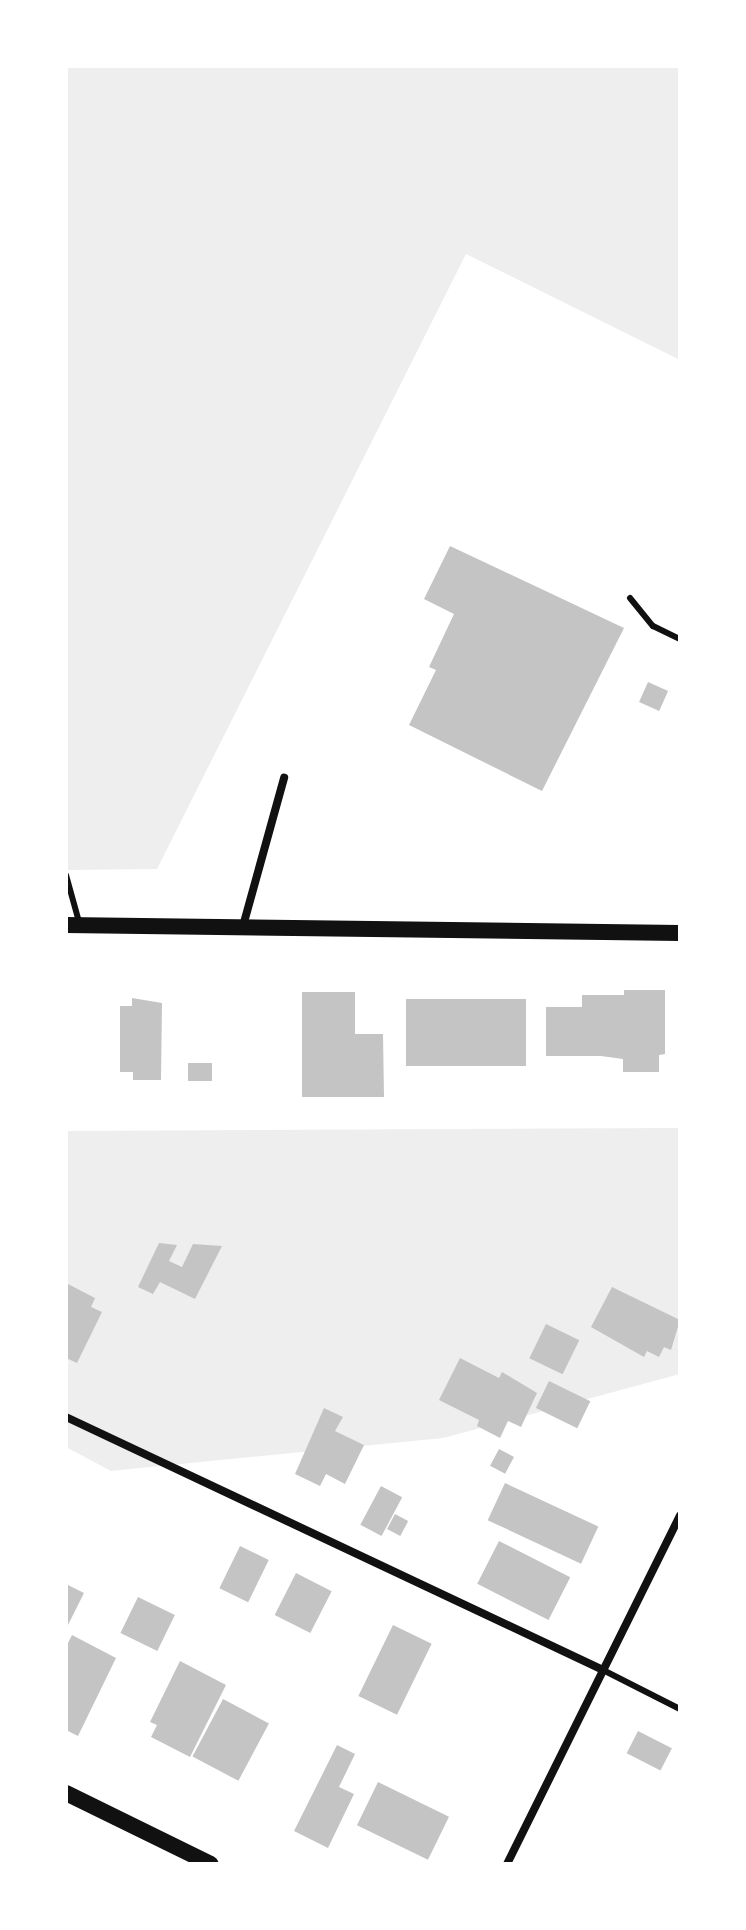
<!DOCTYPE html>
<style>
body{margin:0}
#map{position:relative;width:746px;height:1930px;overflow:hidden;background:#fff;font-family:"Open Sans",sans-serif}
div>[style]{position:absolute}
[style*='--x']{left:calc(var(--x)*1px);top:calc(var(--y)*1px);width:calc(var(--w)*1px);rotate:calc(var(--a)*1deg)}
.green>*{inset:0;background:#eee}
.building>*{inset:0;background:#c4c4c4;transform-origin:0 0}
.service>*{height:6px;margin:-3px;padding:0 3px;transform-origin:3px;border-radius:3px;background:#111}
.minor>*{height:8px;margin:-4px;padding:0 4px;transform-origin:4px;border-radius:4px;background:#111}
.secondary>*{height:16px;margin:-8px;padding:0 8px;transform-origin:8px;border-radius:8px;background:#111}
span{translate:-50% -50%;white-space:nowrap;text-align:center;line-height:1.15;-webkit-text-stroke:6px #fff;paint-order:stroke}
.frame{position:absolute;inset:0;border:68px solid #fff;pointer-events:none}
</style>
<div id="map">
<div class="green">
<i style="clip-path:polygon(66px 66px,680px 66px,680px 360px,466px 254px,157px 869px,66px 870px)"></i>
<i style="clip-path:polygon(680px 1128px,680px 1374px,443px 1438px,111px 1471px,66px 1447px,66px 1131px)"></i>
</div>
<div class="building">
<i style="clip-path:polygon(450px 546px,624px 628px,542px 791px,409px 725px,436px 670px,429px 667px,454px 614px,424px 599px)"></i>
<i style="left:648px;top:682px;width:22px;height:22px;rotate:24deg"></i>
<i style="clip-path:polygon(624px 990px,665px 990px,665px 1054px,659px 1055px,659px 1072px,623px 1072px,623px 1059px,601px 1056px,546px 1056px,546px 1007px,582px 1007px,582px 995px,624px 995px)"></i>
<i style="clip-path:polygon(302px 992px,355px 992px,355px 1034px,383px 1034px,384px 1097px,302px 1097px)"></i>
<i style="clip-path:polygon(132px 998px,162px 1003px,161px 1080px,133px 1080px,133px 1072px,120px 1072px,120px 1006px,132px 1006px)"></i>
<i style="left:406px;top:999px;width:120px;height:67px"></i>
<i style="left:188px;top:1063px;width:24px;height:18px"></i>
<i style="clip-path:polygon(159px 1243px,177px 1245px,169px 1261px,182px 1267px,193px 1244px,222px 1246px,195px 1299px,160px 1282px,153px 1294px,138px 1287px)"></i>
<i style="clip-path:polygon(66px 1283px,95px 1298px,91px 1307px,102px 1312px,77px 1363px,66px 1358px)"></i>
<i style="clip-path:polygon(612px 1287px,680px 1320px,671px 1350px,664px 1347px,659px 1357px,647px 1351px,644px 1357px,591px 1327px)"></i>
<i style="left:546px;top:1324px;width:37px;height:38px;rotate:26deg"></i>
<i style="clip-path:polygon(460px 1358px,499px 1378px,502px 1372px,537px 1393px,521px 1427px,508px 1421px,500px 1438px,477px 1426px,479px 1420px,439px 1400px)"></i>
<i style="left:549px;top:1381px;width:46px;height:30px;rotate:26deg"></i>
<i style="clip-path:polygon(324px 1408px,343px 1417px,335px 1431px,364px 1445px,345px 1484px,326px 1474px,320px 1486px,295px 1474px)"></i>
<i style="left:499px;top:1449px;width:17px;height:19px;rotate:28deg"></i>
<i style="left:505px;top:1483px;width:103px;height:41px;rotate:25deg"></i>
<i style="left:381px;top:1486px;width:24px;height:44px;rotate:28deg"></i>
<i style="left:395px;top:1514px;width:15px;height:17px;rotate:28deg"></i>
<i style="left:499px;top:1541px;width:80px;height:48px;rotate:27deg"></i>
<i style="left:240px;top:1546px;width:32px;height:47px;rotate:26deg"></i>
<i style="left:296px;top:1573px;width:40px;height:47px;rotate:27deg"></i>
<i style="clip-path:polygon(66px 1584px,84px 1593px,66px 1629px)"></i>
<i style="left:138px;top:1597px;width:41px;height:40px;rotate:26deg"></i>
<i style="left:393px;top:1625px;width:43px;height:79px;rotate:26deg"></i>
<i style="clip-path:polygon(72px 1635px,116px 1658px,78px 1736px,66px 1730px,66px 1647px)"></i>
<i style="clip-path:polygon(180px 1661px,226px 1685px,190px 1757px,151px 1737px,157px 1725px,150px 1722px)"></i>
<i style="left:223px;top:1699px;width:52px;height:65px;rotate:28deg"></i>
<i style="left:638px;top:1731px;width:38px;height:25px;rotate:27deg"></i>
<i style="clip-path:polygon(337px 1745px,355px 1754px,339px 1787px,354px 1794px,328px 1848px,294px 1831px)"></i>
<i style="left:378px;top:1782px;width:79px;height:48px;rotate:26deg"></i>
</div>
<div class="service">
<i style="--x:630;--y:598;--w:36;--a:51"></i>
<i style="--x:653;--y:626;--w:30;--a:26"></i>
<i style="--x:66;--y:875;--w:49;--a:74.5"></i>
<i style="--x:601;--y:1669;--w:89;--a:26.9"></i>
</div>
<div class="minor">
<i style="--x:243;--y:926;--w:154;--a:-74.5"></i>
<i style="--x:66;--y:1417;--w:591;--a:25.22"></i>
<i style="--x:507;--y:1864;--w:389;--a:-63.6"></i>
</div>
<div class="secondary">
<i style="--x:66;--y:925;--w:614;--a:0.75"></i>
<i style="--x:66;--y:1793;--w:161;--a:26.1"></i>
</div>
<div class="frame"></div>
</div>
